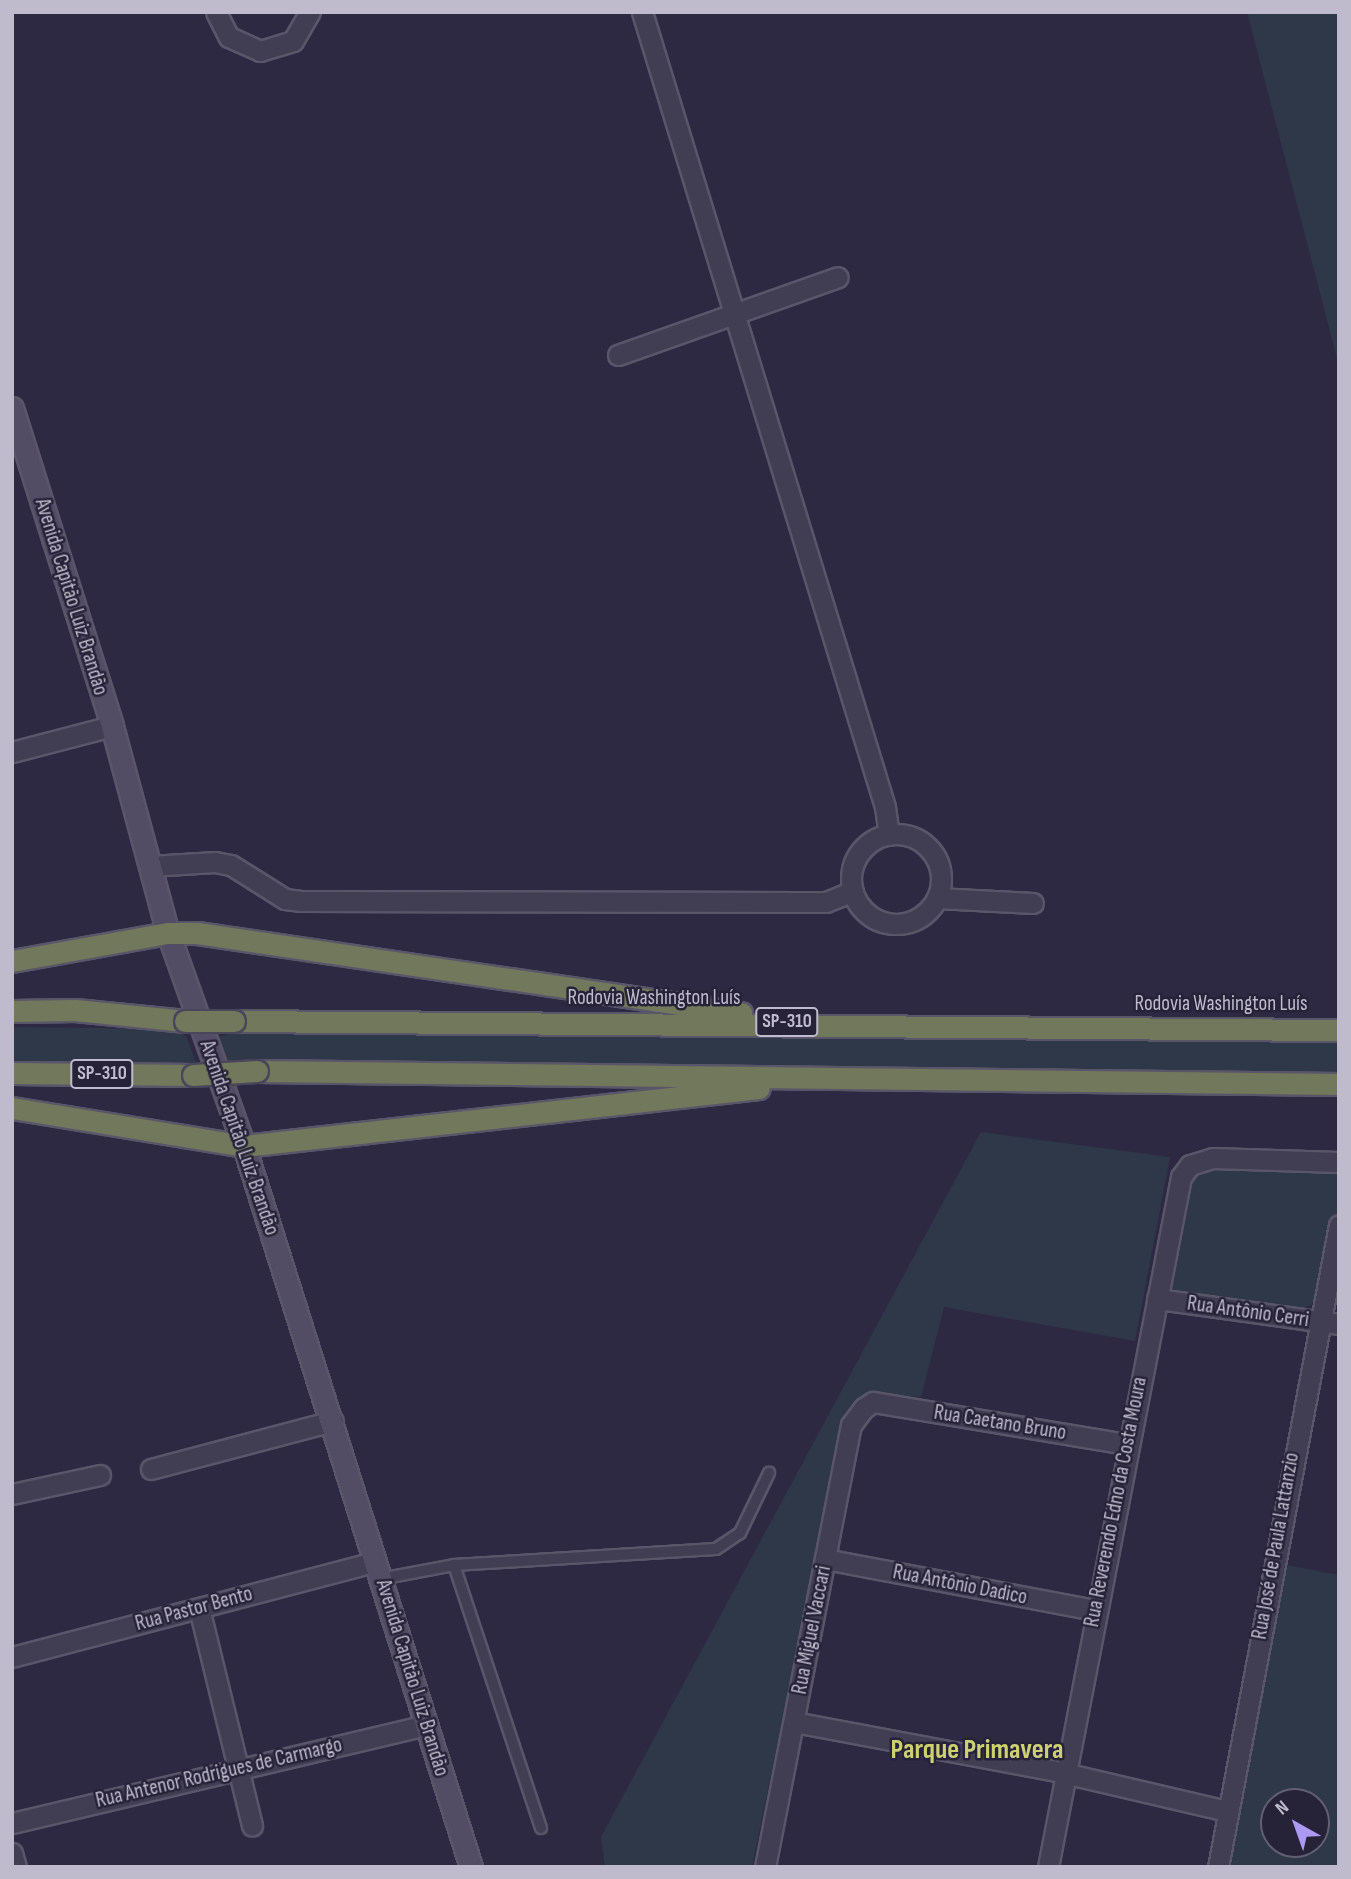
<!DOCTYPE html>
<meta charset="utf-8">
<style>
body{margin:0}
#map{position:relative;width:1351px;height:1879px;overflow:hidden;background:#2e2943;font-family:"Sofia Sans Condensed",sans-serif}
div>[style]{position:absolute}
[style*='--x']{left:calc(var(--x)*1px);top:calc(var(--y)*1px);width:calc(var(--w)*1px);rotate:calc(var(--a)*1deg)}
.green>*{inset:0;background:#2f3849}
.roads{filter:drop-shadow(2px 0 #5a566a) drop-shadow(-2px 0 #5a566a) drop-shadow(0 2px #5a566a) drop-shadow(0 -2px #5a566a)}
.lane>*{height:10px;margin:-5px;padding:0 5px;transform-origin:5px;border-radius:5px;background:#413e53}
.street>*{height:19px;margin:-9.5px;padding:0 9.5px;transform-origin:9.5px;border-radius:9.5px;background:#413e53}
.street>.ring{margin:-9.5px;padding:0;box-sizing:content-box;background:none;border:19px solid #413e53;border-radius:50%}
.secondary>*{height:21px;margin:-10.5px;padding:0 10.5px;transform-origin:10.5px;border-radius:10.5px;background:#524c65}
.highway>*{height:21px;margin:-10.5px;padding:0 10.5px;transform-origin:10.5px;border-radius:10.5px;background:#72785b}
.bridges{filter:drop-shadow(2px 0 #49455a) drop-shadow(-2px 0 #49455a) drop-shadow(0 2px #49455a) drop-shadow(0 -2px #49455a)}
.highway-bridge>*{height:21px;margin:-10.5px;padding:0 10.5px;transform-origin:10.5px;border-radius:10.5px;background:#72785b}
span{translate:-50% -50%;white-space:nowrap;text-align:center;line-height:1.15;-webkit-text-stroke:5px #262238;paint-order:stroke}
.shield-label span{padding:2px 5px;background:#262238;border:2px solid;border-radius:5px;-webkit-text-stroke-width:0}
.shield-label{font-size:19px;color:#bfbbcc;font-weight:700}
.street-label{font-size:21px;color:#bfbbcc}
.district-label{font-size:28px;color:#ced171;font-weight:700}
.frame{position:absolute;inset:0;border:14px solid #bfbbcc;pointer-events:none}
.north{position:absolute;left:1260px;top:1788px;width:70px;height:70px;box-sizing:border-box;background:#262238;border:2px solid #635f73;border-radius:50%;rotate:320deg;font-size:19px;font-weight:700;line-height:28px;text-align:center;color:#bfbbcc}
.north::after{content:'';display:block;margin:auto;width:24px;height:32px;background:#ac99f3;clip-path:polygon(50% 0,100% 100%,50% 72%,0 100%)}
</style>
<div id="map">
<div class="green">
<i style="clip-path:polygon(1247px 12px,1339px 12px,1339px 366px)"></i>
<i style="clip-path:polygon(12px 1027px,179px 1029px,187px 1038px,196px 1063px,12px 1061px)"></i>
<i style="clip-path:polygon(236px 1032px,1339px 1038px,1339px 1074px,225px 1064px,217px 1037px)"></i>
<i style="clip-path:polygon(981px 1132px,1170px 1157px,1135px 1341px,944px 1307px,921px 1397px,873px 1393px,843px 1425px,752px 1867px,605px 1867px,601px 1837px)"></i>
<i style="clip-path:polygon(1216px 1163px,1339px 1171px,1339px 1208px,1318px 1297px,1311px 1305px,1301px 1309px,1173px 1294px,1170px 1276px,1182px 1192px,1199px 1169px)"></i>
<i style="clip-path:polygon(evenodd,1286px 1565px,1339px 1575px,1339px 1867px,1229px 1867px,1286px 1565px,1274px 1802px,1316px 1802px,1316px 1844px,1274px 1844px,1274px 1802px)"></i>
</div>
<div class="roads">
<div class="lane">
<i style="--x:454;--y:1565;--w:277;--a:71.7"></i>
<i style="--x:380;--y:1579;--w:75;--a:-10.7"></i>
<i style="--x:454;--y:1565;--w:262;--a:-3.5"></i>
<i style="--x:716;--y:1549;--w:29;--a:-34"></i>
<i style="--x:740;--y:1533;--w:67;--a:-64.2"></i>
</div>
<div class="street">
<i style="--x:216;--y:12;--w:28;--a:63"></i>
<i style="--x:229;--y:37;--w:34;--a:24"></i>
<i style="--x:260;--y:51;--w:34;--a:-17"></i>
<i style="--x:293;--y:41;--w:34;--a:-60"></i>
<i style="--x:642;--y:12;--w:831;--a:73"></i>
<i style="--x:885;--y:807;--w:28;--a:82"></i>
<i style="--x:618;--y:355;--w:233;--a:-19.5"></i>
<i style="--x:12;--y:752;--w:103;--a:-14.6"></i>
<i class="ring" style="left:851px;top:834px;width:71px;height:71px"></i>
<i style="--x:150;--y:866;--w:65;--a:-3.5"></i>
<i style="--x:215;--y:862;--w:16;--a:11"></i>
<i style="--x:231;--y:865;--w:64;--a:32.2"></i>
<i style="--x:285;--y:899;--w:16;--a:7"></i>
<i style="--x:301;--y:901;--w:525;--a:0.11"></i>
<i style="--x:826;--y:902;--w:29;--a:-22"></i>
<i style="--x:937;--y:898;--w:96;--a:3"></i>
<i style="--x:1157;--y:1299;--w:184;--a:7.8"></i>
<i style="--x:151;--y:1469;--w:188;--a:-14.8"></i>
<i style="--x:12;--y:1494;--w:90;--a:-12.2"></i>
<i style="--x:825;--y:1559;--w:275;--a:10.7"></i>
<i style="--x:199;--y:1608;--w:224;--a:76.3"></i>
<i style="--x:12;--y:1657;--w:375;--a:-14.7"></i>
<i style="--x:794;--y:1722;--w:261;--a:10.6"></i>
<i style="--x:1051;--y:1770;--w:181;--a:13.1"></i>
<i style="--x:12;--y:1823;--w:425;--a:-13.3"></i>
<i style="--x:12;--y:1853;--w:15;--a:74"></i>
<i style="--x:765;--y:1867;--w:450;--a:-79"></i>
<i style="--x:851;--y:1425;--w:21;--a:-53"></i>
<i style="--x:864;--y:1408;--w:11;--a:-34"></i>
<i style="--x:873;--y:1402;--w:257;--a:9.4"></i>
<i style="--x:1048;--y:1867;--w:703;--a:-79.09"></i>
<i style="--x:1181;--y:1177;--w:15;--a:-53"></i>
<i style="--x:1190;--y:1165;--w:24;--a:-17"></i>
<i style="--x:1213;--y:1158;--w:126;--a:1.8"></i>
<i style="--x:1218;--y:1867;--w:653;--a:-79.33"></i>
</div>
<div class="secondary">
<i style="--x:12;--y:408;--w:333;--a:72.5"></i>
<i style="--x:112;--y:726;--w:214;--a:74.9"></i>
<i style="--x:168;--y:933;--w:226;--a:70.4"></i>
<i style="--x:244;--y:1146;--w:756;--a:72.52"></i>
</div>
<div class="highway">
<i style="--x:12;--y:961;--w:158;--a:-10.2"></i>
<i style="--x:168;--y:933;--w:29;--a:0"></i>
<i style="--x:197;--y:933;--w:550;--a:8.37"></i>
<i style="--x:12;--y:1011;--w:63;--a:-0.9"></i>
<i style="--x:75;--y:1010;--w:111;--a:5.7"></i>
<i style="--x:234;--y:1021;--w:1105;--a:0.47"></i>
<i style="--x:257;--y:1071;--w:1082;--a:0.69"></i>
<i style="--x:12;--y:1073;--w:181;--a:0.6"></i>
<i style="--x:12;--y:1108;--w:235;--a:9.3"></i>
<i style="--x:244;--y:1146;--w:518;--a:-6.43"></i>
</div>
</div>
<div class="bridges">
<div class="highway-bridge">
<i style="--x:185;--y:1021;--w:49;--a:0"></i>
<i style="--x:193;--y:1075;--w:64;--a:-3.6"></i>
</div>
</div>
<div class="shield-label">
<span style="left:787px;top:1022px">SP-310</span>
<span style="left:102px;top:1074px">SP-310</span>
</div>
<div class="street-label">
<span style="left:71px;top:597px;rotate:73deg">Avenida Capitão Luiz Brandão</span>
<span style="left:654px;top:998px">Rodovia Washington Luís</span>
<span style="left:1221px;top:1004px">Rodovia Washington Luís</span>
<span style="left:239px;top:1138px;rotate:71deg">Avenida Capitão Luiz Brandão</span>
<span style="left:1248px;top:1312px;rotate:8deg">Rua Antônio Cerri</span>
<span style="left:1000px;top:1423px;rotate:9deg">Rua Caetano Bruno</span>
<span style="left:1116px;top:1502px;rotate:-79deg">Rua Reverendo Edno da Costa Moura</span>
<span style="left:1276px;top:1546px;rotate:-80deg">Rua José de Paula Lattanzio</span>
<span style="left:960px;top:1585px;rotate:11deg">Rua Antônio Dadico</span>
<span style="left:194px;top:1609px;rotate:-15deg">Rua Pastor Bento</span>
<span style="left:812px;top:1630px;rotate:-79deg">Rua Miguel Vaccari</span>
<span style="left:412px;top:1678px;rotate:73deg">Avenida Capitão Luiz Brandão</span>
<span style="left:219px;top:1773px;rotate:-13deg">Rua Antenor Rodrigues de Carmargo</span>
</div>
<div class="district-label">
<span style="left:977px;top:1750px">Parque Primavera</span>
</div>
<div class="frame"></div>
<div class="north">N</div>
</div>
